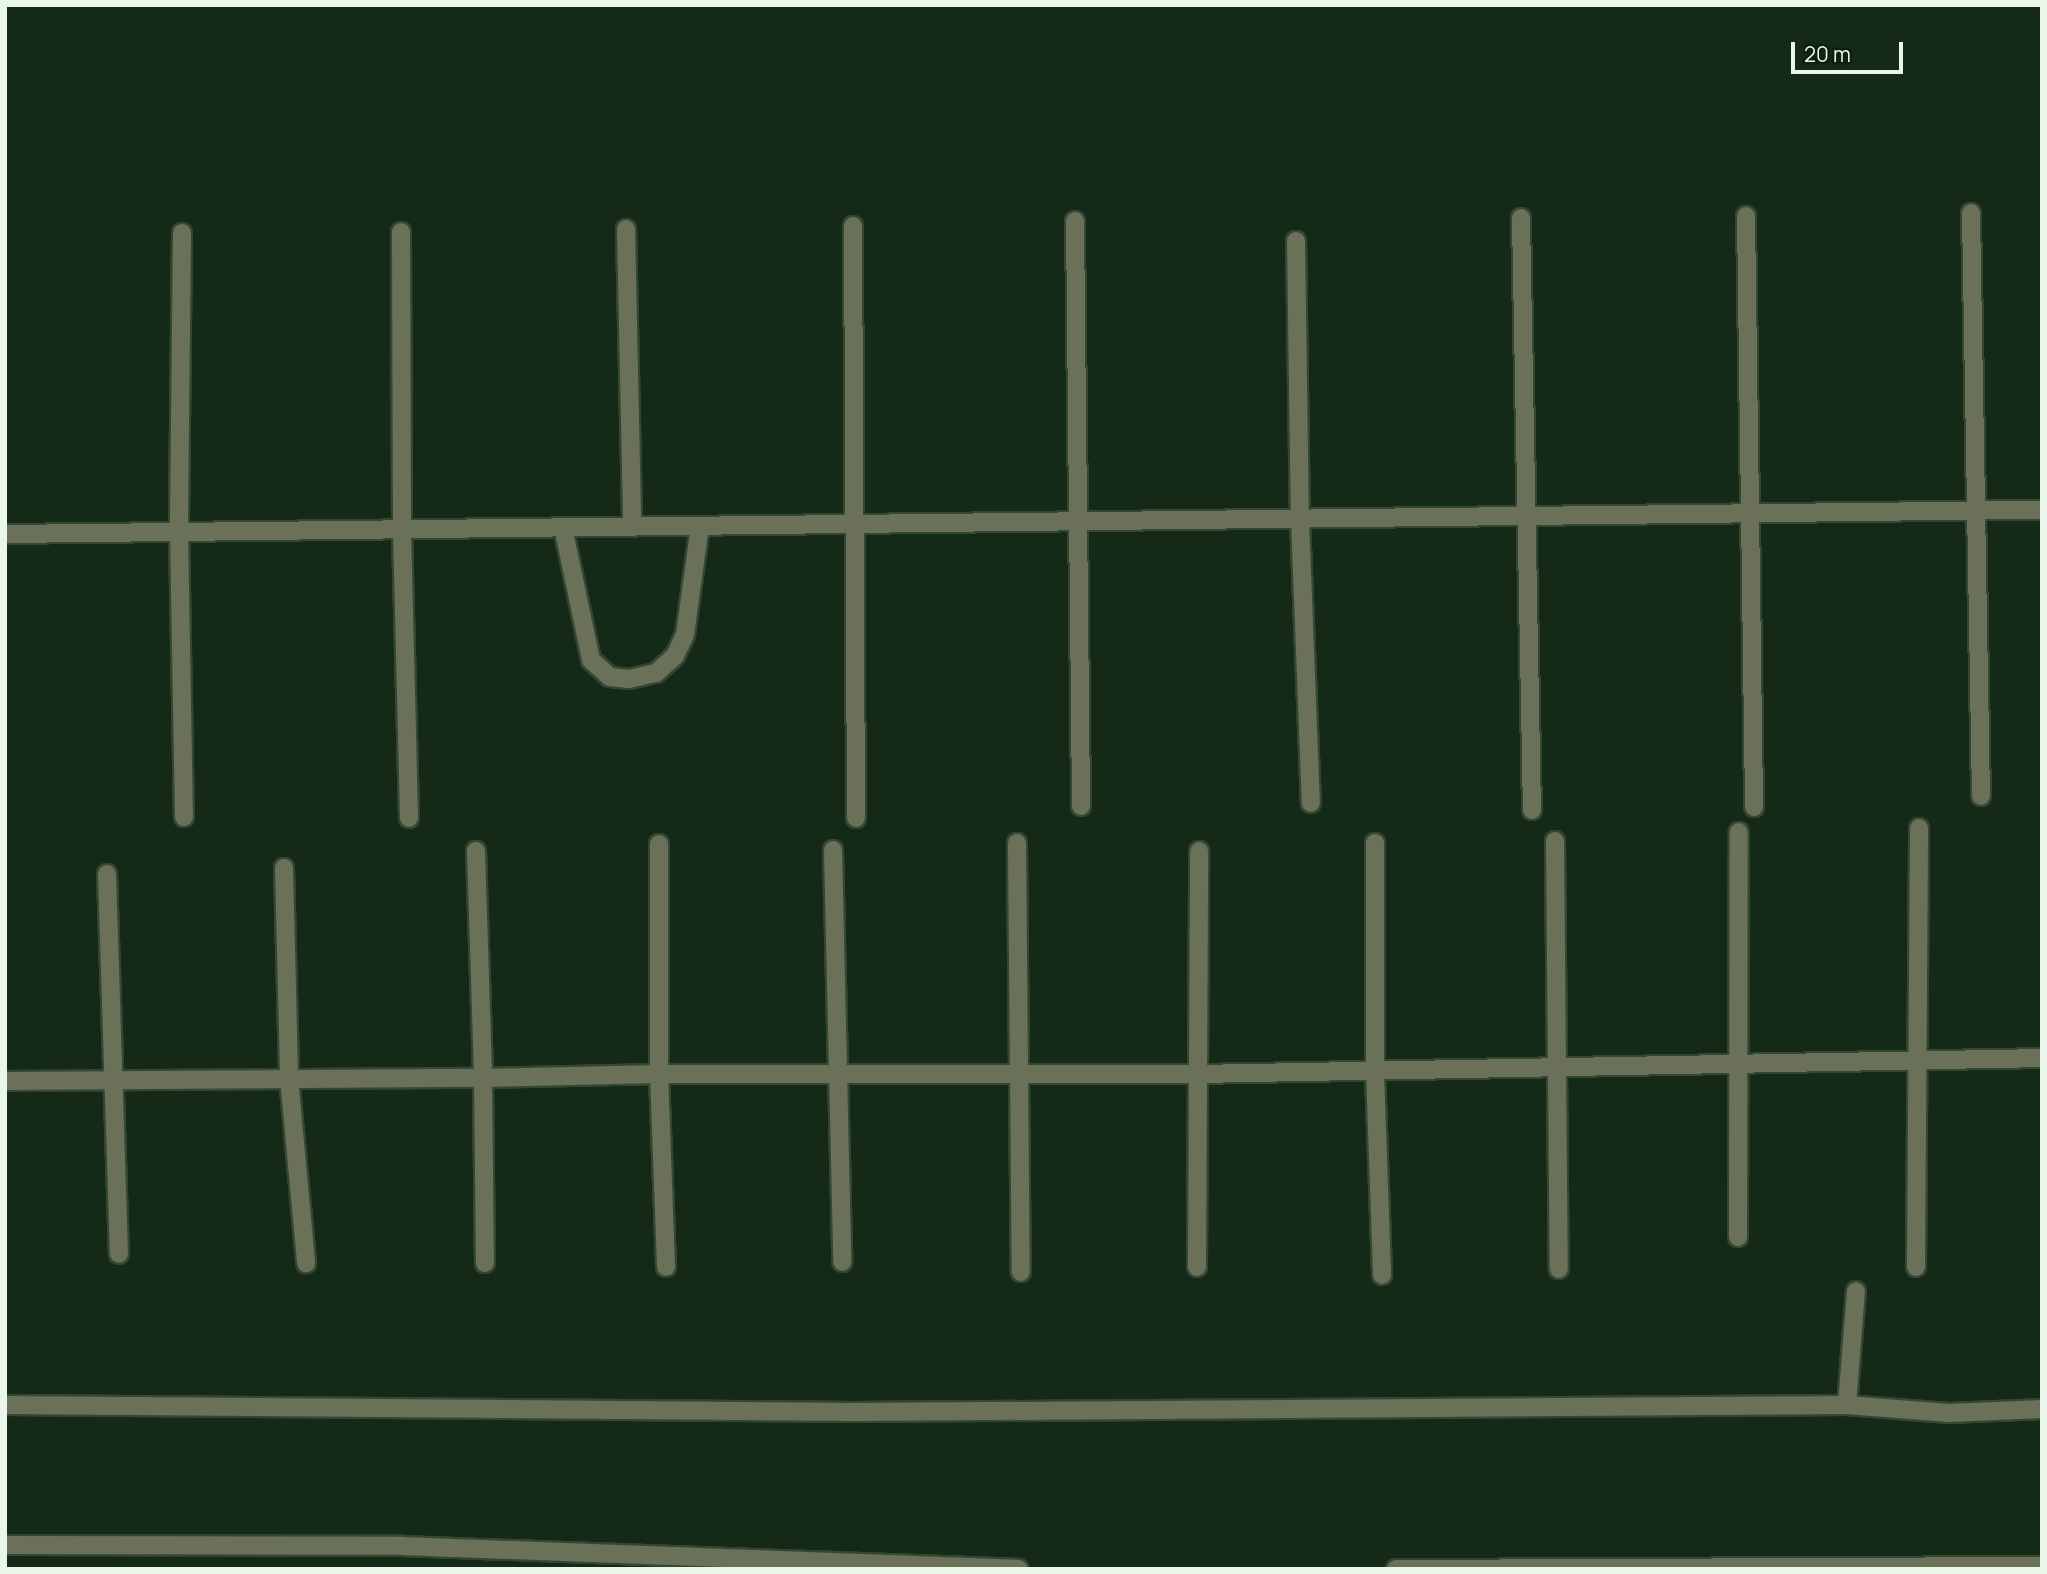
<!DOCTYPE html>
<style>
body{margin:0}
#map{position:relative;width:2047px;height:1574px;overflow:hidden;background:#152a16;font-family:Manrope,sans-serif}
div>[style]{position:absolute}
[style*='--x']{left:calc(var(--x)*1px);top:calc(var(--y)*1px);width:calc(var(--w)*1px);rotate:calc(var(--a)*1deg)}
.roads{filter:drop-shadow(2px 0 #334734) drop-shadow(-2px 0 #334734) drop-shadow(0 2px #334734) drop-shadow(0 -2px #334734)}
.service>*{height:18px;margin:-9px;padding:0 9px;transform-origin:9px;border-radius:9px;background:#6b7159}
.minor>*{height:18px;margin:-9px;padding:0 9px;transform-origin:9px;border-radius:9px;background:#6b7159}
span{translate:-50% -50%;white-space:nowrap;text-align:center;line-height:1.15;-webkit-text-stroke:6px #0b200d;paint-order:stroke}
.frame{position:absolute;inset:0;border:7px solid #e9f6e9;pointer-events:none}
.scale{position:absolute;left:1791px;top:42px;width:112px;height:32px;box-sizing:border-box;border:4px solid #e9f6e9;border-top:0;padding-left:9px;font-size:21px;line-height:24px;white-space:nowrap;color:#e9f6e9;-webkit-text-stroke:5px #0b200d;paint-order:stroke}
</style>
<div id="map">
<div class="roads">
<div class="service">
<i style="--x:563;--y:527;--w:136;--a:78.1"></i>
<i style="--x:591;--y:660;--w:25;--a:42"></i>
<i style="--x:610;--y:677;--w:19;--a:6"></i>
<i style="--x:629;--y:679;--w:28;--a:-13"></i>
<i style="--x:656;--y:673;--w:25;--a:-42"></i>
<i style="--x:675;--y:656;--w:23;--a:-65"></i>
<i style="--x:685;--y:635;--w:110;--a:-82.2"></i>
<i style="--x:1847;--y:1405;--w:114;--a:-85.5"></i>
</div>
<div class="minor">
<i style="--x:1971;--y:213;--w:583;--a:89.02"></i>
<i style="--x:1746;--y:216;--w:591;--a:89.22"></i>
<i style="--x:1521;--y:218;--w:592;--a:88.94"></i>
<i style="--x:1075;--y:221;--w:585;--a:89.41"></i>
<i style="--x:853;--y:226;--w:592;--a:89.71"></i>
<i style="--x:626;--y:229;--w:298;--a:88.8"></i>
<i style="--x:401;--y:232;--w:298;--a:89.8"></i>
<i style="--x:402;--y:530;--w:288;--a:88.6"></i>
<i style="--x:182;--y:233;--w:299;--a:90.6"></i>
<i style="--x:179;--y:532;--w:285;--a:89"></i>
<i style="--x:1296;--y:241;--w:279;--a:89.2"></i>
<i style="--x:1300;--y:520;--w:283;--a:87.8"></i>
<i style="--x:5;--y:534;--w:2037;--a:-0.68"></i>
<i style="--x:1555;--y:841;--w:428;--a:89.5"></i>
<i style="--x:1017;--y:843;--w:429;--a:89.5"></i>
<i style="--x:1375;--y:843;--w:229;--a:90"></i>
<i style="--x:1375;--y:1072;--w:203;--a:88"></i>
<i style="--x:659;--y:844;--w:230;--a:90"></i>
<i style="--x:659;--y:1074;--w:193;--a:87.9"></i>
<i style="--x:833;--y:850;--w:412;--a:88.7"></i>
<i style="--x:476;--y:851;--w:227;--a:88.2"></i>
<i style="--x:483;--y:1078;--w:185;--a:89.4"></i>
<i style="--x:284;--y:868;--w:210;--a:88.6"></i>
<i style="--x:289;--y:1078;--w:186;--a:84.7"></i>
<i style="--x:107;--y:874;--w:380;--a:88.2"></i>
<i style="--x:5;--y:1081;--w:478;--a:-0.4"></i>
<i style="--x:483;--y:1078;--w:176;--a:-1.3"></i>
<i style="--x:659;--y:1074;--w:538;--a:0"></i>
<i style="--x:1197;--y:1074;--w:845;--a:-1.08"></i>
<i style="--x:1738;--y:1237;--w:405;--a:-89.9"></i>
<i style="--x:1197;--y:1267;--w:416;--a:-89.7"></i>
<i style="--x:1916;--y:1267;--w:439;--a:-89.6"></i>
<i style="--x:5;--y:1405;--w:850;--a:0.47"></i>
<i style="--x:855;--y:1412;--w:992;--a:-0.4"></i>
<i style="--x:1847;--y:1405;--w:102;--a:4.5"></i>
<i style="--x:1949;--y:1413;--w:93;--a:-2.5"></i>
<i style="--x:5;--y:1545;--w:397;--a:0.1"></i>
<i style="--x:402;--y:1546;--w:617;--a:2.13"></i>
<i style="--x:1396;--y:1569;--w:646;--a:-0.27"></i>
</div>
</div>
<div class="frame"></div>
<div class="scale">20 m</div>
</div>
